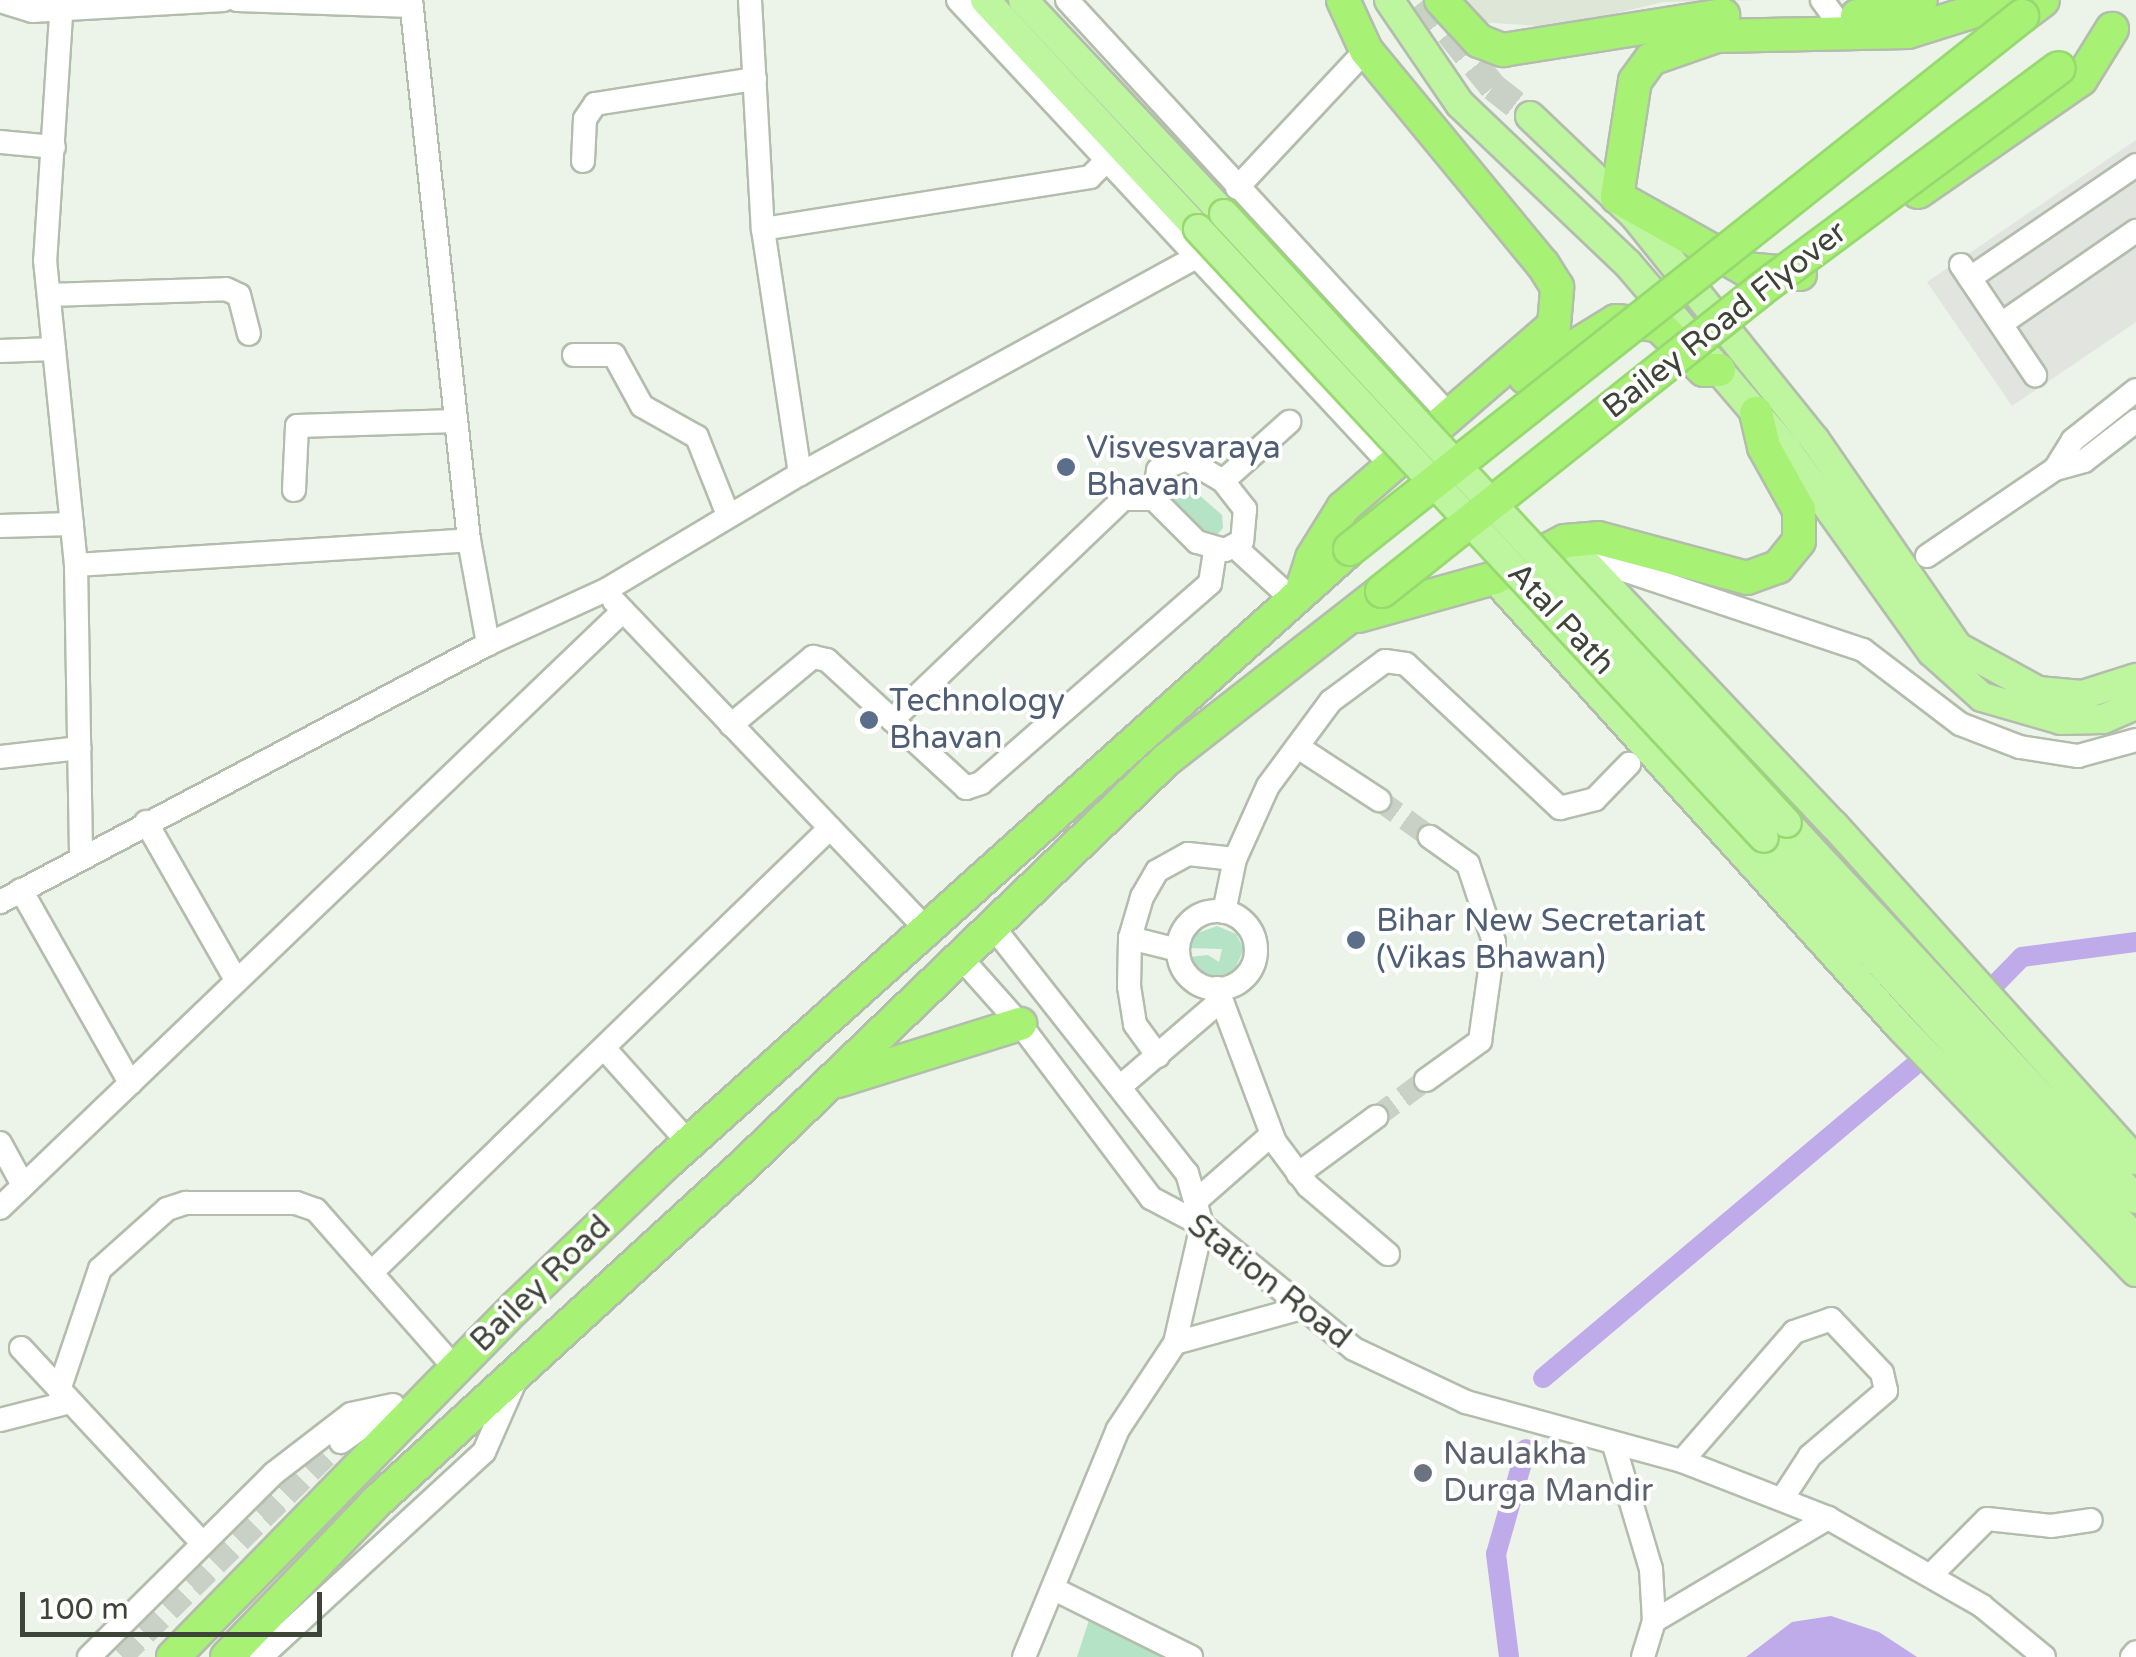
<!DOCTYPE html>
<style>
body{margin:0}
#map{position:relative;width:2136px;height:1657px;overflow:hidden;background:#ecf3e8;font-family:"Varela Round",sans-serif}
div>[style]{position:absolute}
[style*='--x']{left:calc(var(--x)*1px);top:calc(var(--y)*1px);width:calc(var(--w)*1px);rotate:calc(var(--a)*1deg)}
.residential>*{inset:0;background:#dde6d7}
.green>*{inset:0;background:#b5e3c6}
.parking>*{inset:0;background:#e2e4e0}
.water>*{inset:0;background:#bfaaea}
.canal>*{height:20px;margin:-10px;padding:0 10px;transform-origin:10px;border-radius:10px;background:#bfaaea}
.minor-tunnel>*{height:22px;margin-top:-11px;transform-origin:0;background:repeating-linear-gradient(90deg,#c9d0c5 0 22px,transparent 0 33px)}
.major-tunnel>*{height:28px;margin-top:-14px;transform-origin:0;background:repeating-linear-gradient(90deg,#c9d0c5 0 28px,transparent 0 42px)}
.roads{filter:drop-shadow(2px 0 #b3bdac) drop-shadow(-2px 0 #b3bdac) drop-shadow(0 2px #b3bdac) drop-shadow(0 -2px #b3bdac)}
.minor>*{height:22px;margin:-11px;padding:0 11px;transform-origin:11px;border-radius:11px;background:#fff}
.minor>.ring{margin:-11px;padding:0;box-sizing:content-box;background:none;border:22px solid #fff;border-radius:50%}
.major>*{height:28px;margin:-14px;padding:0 14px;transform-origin:14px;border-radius:14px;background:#bef59f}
.highway>*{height:32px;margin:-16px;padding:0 16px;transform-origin:16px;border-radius:16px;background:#a7f175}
.bridges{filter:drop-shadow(2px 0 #97d970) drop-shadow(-2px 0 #97d970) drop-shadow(0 2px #97d970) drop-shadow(0 -2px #97d970)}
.major-bridge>*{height:28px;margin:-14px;padding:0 14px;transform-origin:14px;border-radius:14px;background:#bef59f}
.highway-bridge>*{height:32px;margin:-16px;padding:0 16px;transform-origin:16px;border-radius:16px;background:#a7f175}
.dots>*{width:28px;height:28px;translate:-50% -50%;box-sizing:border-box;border:5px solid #fff;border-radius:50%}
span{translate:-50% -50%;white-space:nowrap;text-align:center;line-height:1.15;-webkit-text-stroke:8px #fff;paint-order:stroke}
.street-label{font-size:32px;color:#3e4538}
.service-label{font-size:32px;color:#4e5e75}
.left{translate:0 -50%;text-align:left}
.worship-label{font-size:32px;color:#5b616d}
.scale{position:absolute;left:20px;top:1592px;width:302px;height:45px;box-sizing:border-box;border:5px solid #3e4538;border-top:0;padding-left:12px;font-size:30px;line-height:35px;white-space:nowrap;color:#3e4538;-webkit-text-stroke:8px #fff;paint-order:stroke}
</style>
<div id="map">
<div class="residential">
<i style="clip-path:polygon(1447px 0,1761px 0,1663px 2px,1557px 27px,1461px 21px)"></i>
</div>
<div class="green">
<i style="clip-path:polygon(1182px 480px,1222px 515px,1223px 528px,1214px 538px,1165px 497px,1171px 483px)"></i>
<i style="clip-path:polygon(1217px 926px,1236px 934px,1244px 949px,1231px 977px,1208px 980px,1188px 957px,1208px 955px,1219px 962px,1222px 949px,1188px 948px,1195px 934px)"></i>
<i style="clip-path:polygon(1091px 1614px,1171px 1657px,1077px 1657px)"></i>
</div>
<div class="parking">
<i style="clip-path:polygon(2136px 140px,2136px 322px,2012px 406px,1927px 282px)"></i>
</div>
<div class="water">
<i style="clip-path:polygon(1831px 1616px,1879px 1632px,1917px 1657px,1746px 1657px,1792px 1622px)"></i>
</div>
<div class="canal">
<i style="--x:1979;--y:1001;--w:62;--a:-45.7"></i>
<i style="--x:2022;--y:957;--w:115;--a:-7.5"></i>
<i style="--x:1543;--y:1378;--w:512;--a:-40.09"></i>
<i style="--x:1509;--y:1657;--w:104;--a:-97.2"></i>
<i style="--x:1496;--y:1554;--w:109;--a:-74.1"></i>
</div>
<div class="minor-tunnel">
<i style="--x:1379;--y:800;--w:63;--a:36"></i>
<i style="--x:1376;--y:1117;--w:62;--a:-36.5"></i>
<i style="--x:122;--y:1657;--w:307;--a:-44.5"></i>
</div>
<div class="major-tunnel">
<i style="--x:1423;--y:0;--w:112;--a:51.2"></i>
<i style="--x:1493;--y:87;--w:47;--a:38.1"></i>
</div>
<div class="roads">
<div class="minor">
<i style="--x:62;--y:0;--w:261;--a:93.7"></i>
<i style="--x:45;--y:260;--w:307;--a:84.2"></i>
<i style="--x:76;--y:565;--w:292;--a:89"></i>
<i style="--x:237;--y:0;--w:175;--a:2"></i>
<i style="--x:411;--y:0;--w:543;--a:83.87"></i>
<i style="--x:469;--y:540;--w:106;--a:79.6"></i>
<i style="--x:750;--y:0;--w:229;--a:86.8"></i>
<i style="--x:958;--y:0;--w:634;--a:47.05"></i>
<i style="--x:1067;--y:0;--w:565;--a:47.37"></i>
<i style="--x:1822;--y:0;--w:19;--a:54"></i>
<i style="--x:0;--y:1;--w:34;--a:17"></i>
<i style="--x:32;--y:11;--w:192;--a:-3.3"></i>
<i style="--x:0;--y:142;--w:54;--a:5.3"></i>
<i style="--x:583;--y:161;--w:42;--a:-87.3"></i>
<i style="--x:585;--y:119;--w:18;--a:-56"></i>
<i style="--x:595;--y:104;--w:162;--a:-8.9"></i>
<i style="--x:1237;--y:188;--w:189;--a:-46.9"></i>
<i style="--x:1961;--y:265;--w:133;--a:56.1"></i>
<i style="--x:1970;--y:278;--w:201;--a:-34.2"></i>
<i style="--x:49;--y:295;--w:177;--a:-1.9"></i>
<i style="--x:226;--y:289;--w:14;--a:25"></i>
<i style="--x:239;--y:295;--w:40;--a:75.6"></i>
<i style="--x:2001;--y:324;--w:164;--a:-34.6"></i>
<i style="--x:0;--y:351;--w:54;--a:-2.1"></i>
<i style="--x:574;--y:355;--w:40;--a:0"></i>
<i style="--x:614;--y:355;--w:58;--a:61.2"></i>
<i style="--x:642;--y:406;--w:63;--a:29.4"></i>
<i style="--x:697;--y:437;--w:84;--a:68.3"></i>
<i style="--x:1186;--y:459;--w:43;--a:30.7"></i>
<i style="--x:1223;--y:481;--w:36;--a:52"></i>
<i style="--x:1245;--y:509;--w:32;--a:95"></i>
<i style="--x:1242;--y:541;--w:19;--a:152"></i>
<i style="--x:1225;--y:550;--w:29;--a:-164"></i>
<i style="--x:1197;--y:542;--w:61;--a:-135"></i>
<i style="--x:1154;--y:499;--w:29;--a:-82"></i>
<i style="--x:1158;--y:470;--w:30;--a:-21"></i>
<i style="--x:2055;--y:469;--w:30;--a:-15"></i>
<i style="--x:2084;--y:461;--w:66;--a:-37.6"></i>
<i style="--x:800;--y:474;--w:248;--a:-98.6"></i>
<i style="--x:763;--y:229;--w:331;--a:-9"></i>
<i style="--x:1090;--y:177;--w:23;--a:-45"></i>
<i style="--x:1223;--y:481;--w:89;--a:-41.8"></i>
<i style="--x:294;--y:490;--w:64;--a:-87.3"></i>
<i style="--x:297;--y:426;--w:159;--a:-1.8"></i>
<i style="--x:0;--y:526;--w:72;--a:-1.6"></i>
<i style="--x:1582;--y:539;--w:40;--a:42"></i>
<i style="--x:1612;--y:566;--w:265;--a:18.5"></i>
<i style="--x:1863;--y:650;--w:122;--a:37.3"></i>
<i style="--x:1960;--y:724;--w:64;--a:21"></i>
<i style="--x:2020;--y:747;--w:59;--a:8.8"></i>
<i style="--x:2078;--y:756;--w:60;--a:-15.4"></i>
<i style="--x:1234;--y:546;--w:79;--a:42.4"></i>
<i style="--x:1927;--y:556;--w:155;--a:-34.2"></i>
<i style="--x:2055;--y:469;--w:34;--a:-58"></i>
<i style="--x:2073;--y:440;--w:80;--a:-38.4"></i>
<i style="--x:76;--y:565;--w:394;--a:-3.6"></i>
<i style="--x:614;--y:601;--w:453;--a:46.4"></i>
<i style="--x:892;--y:720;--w:320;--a:-43.7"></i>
<i style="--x:1123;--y:499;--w:31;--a:0"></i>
<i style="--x:731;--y:725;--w:107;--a:-39.7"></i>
<i style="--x:813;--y:657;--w:14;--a:12"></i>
<i style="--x:827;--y:660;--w:189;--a:42.6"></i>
<i style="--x:966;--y:788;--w:16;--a:-18"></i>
<i style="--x:981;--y:783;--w:304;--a:-41.1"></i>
<i style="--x:1210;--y:583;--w:31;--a:-81"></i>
<i style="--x:1298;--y:747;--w:97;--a:33.2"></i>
<i style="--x:0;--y:757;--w:80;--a:-6.5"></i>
<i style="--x:146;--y:822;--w:182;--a:60.3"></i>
<i style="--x:21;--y:890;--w:222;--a:60.5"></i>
<i style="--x:0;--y:902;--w:552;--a:-27.86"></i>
<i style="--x:488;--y:644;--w:130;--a:-24.6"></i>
<i style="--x:606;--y:590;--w:226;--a:-30.9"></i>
<i style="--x:800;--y:474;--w:452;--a:-28.7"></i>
<i class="ring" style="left:1178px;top:911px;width:56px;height:56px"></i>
<i style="--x:1224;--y:912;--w:54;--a:-78.3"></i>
<i style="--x:1235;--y:859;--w:80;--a:-65.7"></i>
<i style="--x:1268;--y:786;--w:106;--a:-53.5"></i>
<i style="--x:1331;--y:701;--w:67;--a:-36.5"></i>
<i style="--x:1385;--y:661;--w:21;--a:8"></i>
<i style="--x:1406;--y:664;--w:211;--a:43.1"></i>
<i style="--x:1560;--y:808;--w:36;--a:-14"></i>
<i style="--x:1595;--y:799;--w:49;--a:-45.8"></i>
<i style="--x:994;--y:928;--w:312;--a:51.8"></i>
<i style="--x:1187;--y:1173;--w:54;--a:73.9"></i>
<i style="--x:1202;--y:1225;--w:121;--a:102.9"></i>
<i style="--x:1175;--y:1343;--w:103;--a:123.5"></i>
<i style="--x:1118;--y:1429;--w:247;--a:112.4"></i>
<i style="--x:1130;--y:938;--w:49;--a:14"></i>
<i style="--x:962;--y:959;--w:87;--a:48.3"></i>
<i style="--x:1020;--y:1024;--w:218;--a:53"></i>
<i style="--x:1151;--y:1198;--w:58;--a:27.9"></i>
<i style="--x:1202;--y:1225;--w:196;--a:39.2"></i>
<i style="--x:1354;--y:1349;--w:124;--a:25.3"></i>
<i style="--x:1466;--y:1402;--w:224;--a:15.3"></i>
<i style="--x:1682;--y:1461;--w:157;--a:21.3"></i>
<i style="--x:1828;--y:1518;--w:177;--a:29.7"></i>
<i style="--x:1982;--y:1606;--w:80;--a:39.4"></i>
<i style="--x:1217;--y:988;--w:165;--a:69.4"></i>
<i style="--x:1275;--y:1142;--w:55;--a:53.1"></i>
<i style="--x:1308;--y:1186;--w:105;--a:40.4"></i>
<i style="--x:604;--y:1048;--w:127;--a:48.2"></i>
<i style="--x:1158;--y:1056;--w:39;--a:-126"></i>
<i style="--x:1135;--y:1024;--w:37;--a:-99"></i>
<i style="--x:1129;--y:987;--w:49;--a:-88.8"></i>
<i style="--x:1130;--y:938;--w:43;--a:-73.7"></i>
<i style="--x:1142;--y:897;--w:30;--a:-60"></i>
<i style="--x:1157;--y:871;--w:35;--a:-29"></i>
<i style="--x:1188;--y:854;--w:47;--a:6.1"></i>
<i style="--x:1426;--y:1080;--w:67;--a:-35.8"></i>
<i style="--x:1480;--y:1041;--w:100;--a:-82"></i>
<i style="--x:1494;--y:942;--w:82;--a:-108.4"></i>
<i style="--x:1468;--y:864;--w:47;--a:-144.6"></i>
<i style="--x:1121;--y:1086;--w:130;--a:-40.6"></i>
<i style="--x:0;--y:1143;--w:48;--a:61.3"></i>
<i style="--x:1298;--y:1174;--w:97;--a:-36.2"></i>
<i style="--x:1196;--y:1201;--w:100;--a:-41.3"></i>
<i style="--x:0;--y:1208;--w:863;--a:-43.78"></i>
<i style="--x:372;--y:1272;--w:638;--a:-44.11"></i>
<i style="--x:1175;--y:1343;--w:128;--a:-15.5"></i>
<i style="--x:21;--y:1348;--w:266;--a:47.1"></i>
<i style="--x:59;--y:1390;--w:128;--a:-71.3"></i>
<i style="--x:100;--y:1269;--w:90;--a:-41.8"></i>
<i style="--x:167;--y:1209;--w:20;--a:-18"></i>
<i style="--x:186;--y:1203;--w:110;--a:0"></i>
<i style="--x:296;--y:1203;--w:21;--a:19"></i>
<i style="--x:316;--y:1210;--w:210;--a:48.7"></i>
<i style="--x:0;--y:1420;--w:72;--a:-14.4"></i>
<i style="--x:341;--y:1442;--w:52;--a:-35.5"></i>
<i style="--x:1614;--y:1445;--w:129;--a:73.4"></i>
<i style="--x:1651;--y:1569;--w:52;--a:86.7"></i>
<i style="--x:1654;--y:1621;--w:38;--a:107"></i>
<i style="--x:1682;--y:1461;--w:171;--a:-49"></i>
<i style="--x:1794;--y:1332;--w:39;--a:-19"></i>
<i style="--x:1831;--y:1319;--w:74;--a:46.6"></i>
<i style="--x:1882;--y:1373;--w:18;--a:77"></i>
<i style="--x:1886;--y:1391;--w:100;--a:139.5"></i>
<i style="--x:1810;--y:1456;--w:51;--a:123.1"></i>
<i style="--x:1931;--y:1575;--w:79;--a:-45"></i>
<i style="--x:1987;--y:1519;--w:64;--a:6.2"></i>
<i style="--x:2051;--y:1526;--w:40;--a:-8.5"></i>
<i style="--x:1056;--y:1590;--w:151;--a:26.4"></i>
<i style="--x:1654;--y:1621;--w:202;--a:-30.6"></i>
<i style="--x:89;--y:1657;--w:260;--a:-44.8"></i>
<i style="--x:273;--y:1474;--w:98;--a:-37.6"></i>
<i style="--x:351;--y:1414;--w:43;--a:-12.1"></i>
<i style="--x:261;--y:1657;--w:303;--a:-42.6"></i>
<i style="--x:484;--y:1452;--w:80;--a:-66.3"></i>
<i style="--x:2132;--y:1657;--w:6;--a:-51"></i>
</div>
<div class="major">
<i style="--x:985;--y:0;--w:313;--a:47.1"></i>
<i style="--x:1023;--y:0;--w:294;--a:46.8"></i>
<i style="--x:1389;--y:0;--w:126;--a:55.7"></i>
<i style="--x:1460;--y:104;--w:232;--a:43.6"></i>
<i style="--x:1628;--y:264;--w:241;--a:49.4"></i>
<i style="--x:1785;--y:447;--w:252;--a:54.4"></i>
<i style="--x:1932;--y:652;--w:67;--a:42"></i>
<i style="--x:1982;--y:697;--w:82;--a:16.2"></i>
<i style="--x:2061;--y:720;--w:42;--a:-1.4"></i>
<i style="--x:2103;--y:719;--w:36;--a:-23"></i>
<i style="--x:1530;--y:116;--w:144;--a:43.6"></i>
<i style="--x:1634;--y:215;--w:289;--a:51.2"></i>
<i style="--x:1815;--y:440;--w:252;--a:55.4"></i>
<i style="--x:1958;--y:647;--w:91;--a:28.8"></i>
<i style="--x:2038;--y:691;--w:44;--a:5.2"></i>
<i style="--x:2082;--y:695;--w:57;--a:-17.5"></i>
<i style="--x:1565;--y:541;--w:391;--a:46.6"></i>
<i style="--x:1834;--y:825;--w:451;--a:48"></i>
<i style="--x:1494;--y:578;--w:605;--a:47.88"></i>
<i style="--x:1900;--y:1027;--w:340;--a:46.1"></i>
<i style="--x:1787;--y:823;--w:513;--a:47.13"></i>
<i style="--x:1764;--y:838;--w:547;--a:47.15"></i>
</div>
<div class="highway">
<i style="--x:1441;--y:0;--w:56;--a:47.2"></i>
<i style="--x:1479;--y:41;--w:26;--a:21"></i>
<i style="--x:1503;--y:50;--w:223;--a:-9"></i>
<i style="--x:1857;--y:16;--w:27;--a:0"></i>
<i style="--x:1884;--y:16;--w:40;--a:-23.4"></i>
<i style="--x:2022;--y:16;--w:26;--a:-37"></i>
<i style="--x:1918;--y:192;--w:198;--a:-34.7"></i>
<i style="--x:2081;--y:79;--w:59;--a:-58.2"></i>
<i style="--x:1800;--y:274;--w:55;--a:-174.8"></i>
<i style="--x:1745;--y:269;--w:147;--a:-150.6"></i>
<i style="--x:1617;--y:197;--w:117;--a:-81.2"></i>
<i style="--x:1635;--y:81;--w:27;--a:-54"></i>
<i style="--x:1651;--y:59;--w:70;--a:-19.2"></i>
<i style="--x:1717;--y:36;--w:191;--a:-1.2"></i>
<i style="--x:1908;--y:32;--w:107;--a:-17.4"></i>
<i style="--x:1525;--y:377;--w:107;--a:-31.6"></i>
<i style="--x:1616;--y:321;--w:42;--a:5.4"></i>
<i style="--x:1658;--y:325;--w:64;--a:44.4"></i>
<i style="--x:1704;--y:370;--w:15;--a:0"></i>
<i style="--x:1303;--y:586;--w:29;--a:-72"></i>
<i style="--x:1312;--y:558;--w:59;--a:-58.2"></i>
<i style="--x:1343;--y:508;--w:279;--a:-40.9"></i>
<i style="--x:1554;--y:325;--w:38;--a:-85"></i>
<i style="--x:1557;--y:287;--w:26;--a:-122"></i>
<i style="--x:1543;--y:265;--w:278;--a:-129.5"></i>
<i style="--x:1366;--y:50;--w:55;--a:-114.7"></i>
<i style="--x:1358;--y:616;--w:141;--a:-15.6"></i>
<i style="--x:1494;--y:578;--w:80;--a:-27.5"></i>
<i style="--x:1565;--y:541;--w:33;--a:-5"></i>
<i style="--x:1598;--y:538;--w:154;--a:15"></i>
<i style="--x:1747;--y:578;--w:33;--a:-20"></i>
<i style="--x:1778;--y:567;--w:33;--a:-51"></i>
<i style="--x:1799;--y:541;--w:31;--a:-90"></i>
<i style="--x:1799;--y:510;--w:72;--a:-119.1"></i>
<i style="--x:1764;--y:447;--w:35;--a:-103"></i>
<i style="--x:838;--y:1081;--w:191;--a:-17.4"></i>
<i style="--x:173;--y:1657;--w:490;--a:-45.6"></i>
<i style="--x:516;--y:1307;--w:205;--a:-43.8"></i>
<i style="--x:664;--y:1165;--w:922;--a:-41.92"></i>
<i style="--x:227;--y:1657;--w:212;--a:-46.1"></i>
<i style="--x:374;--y:1504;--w:503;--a:-42.5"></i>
<i style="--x:745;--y:1164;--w:583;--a:-43.82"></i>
<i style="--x:1166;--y:760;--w:274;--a:-38"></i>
</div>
</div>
<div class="bridges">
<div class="major-bridge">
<i style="--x:1224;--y:214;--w:829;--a:47.25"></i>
<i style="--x:1198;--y:229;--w:831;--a:47.1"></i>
</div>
<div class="highway-bridge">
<i style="--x:1350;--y:549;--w:858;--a:-38.42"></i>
<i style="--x:1382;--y:591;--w:483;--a:-38.5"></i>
<i style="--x:1760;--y:290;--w:372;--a:-36.6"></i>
</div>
</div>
<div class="dots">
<i style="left:1066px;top:467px;background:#5c6f8a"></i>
<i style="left:869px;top:720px;background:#5c6f8a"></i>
<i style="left:1356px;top:940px;background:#5c6f8a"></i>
<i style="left:1423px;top:1473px;background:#6b7280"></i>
</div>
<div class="street-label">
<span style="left:1725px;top:320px;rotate:-38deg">Bailey Road Flyover</span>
<span style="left:1561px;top:619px;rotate:47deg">Atal Path</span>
<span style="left:1269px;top:1282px;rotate:38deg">Station Road</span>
<span style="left:541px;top:1284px;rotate:-44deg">Bailey Road</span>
</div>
<div class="service-label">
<span class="left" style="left:1086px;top:467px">Visvesvaraya<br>Bhavan</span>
<span class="left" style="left:889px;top:720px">Technology<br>Bhavan</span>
<span class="left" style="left:1376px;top:940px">Bihar New Secretariat<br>(Vikas Bhawan)</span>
</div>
<div class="worship-label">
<span class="left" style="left:1443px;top:1473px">Naulakha<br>Durga Mandir</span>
</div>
<div class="scale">100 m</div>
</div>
